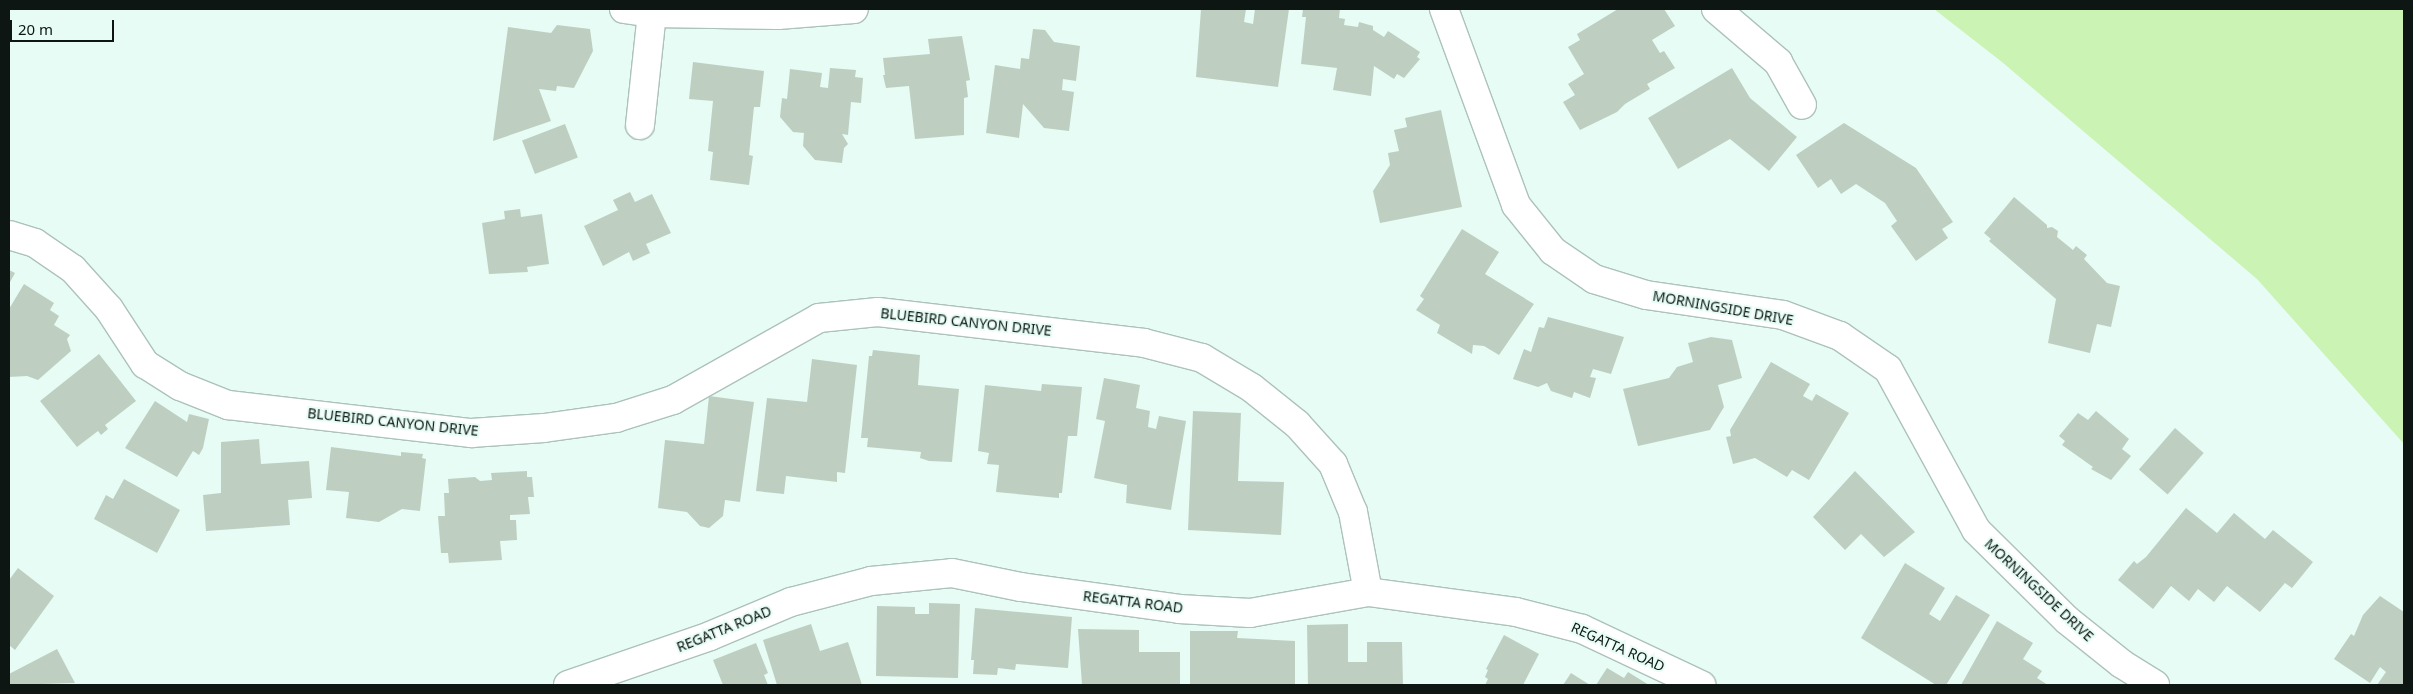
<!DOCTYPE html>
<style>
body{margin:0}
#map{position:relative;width:2413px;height:694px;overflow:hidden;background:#e6fcf4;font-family:"Noto Sans",sans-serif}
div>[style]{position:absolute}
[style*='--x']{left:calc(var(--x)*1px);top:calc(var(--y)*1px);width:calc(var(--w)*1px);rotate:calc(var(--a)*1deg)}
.green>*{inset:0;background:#cbf3b4}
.building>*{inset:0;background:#becfc2;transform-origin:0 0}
.roads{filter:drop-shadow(1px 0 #acc2ba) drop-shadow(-1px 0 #acc2ba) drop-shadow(0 1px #acc2ba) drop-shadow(0 -1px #acc2ba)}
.minor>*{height:28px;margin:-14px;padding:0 14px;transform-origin:14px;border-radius:14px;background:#fff}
span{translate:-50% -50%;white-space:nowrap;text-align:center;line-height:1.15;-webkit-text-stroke:4px #e6fcf4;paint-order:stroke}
.street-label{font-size:14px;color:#0e1613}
.frame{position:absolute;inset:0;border:10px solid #0e1613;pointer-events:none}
.scale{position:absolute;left:10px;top:20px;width:104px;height:22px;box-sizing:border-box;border:2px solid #0e1613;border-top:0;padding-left:6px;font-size:15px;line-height:18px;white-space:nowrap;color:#0e1613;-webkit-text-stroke:4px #e6fcf4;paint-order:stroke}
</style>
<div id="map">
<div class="green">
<i style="clip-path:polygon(1934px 9px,2404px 9px,2404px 444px,2257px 279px,2002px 62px)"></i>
</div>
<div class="building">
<i style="clip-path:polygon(1201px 9px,1246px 9px,1244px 22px,1253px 24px,1255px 9px,1289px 9px,1278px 87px,1196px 77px)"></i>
<i style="clip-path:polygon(1303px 9px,1340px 9px,1339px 18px,1345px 19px,1344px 25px,1358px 27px,1359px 22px,1373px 26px,1373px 30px,1384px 37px,1388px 31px,1420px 52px,1417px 57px,1420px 59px,1404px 78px,1397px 74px,1394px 79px,1374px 66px,1371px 96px,1333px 90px,1337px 68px,1301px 64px,1306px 17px,1302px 17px)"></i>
<i style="clip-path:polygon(1618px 9px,1664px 9px,1675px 26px,1652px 40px,1660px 53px,1664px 51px,1675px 68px,1647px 84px,1650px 89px,1625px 104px,1617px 112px,1580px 130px,1563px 102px,1575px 95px,1568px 84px,1584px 74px,1568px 47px,1580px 40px,1577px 34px)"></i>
<i style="clip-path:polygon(557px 25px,590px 29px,593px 51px,574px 88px,557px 86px,556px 91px,539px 89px,551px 121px,493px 141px,508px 27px,551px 33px)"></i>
<i style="clip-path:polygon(1033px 29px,1045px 30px,1054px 42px,1080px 46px,1076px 81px,1063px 79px,1062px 90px,1074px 92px,1069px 131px,1044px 128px,1023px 104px,1019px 138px,986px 133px,995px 65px,1020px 69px,1021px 58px,1029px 59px)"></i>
<i style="clip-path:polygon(962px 36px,970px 80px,966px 81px,968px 97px,964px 98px,964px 135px,915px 139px,909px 86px,886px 88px,883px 75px,885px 75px,883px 58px,930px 54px,928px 39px)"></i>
<i style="clip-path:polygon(693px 62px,764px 71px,760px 107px,754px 107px,749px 155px,753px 156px,749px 185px,710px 180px,713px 152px,708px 151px,713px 101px,689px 99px)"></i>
<i style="clip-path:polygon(830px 68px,856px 70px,855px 77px,863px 78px,861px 103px,851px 102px,848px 135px,842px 134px,848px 144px,844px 148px,842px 163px,815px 160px,803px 146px,804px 133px,793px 132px,780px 117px,782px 98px,787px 99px,790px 69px,822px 73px,820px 87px,828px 88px)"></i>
<i style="clip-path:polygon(1732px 68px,1750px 98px,1797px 137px,1769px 171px,1730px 139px,1678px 169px,1648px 118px)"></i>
<i style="clip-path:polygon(1441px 110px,1462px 207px,1380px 223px,1373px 191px,1390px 165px,1388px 153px,1399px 151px,1394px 130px,1407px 127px,1405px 118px)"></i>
<i style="clip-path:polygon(1844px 123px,1916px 168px,1953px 222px,1942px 229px,1948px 238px,1916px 261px,1891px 226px,1897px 221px,1885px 203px,1856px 184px,1841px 194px,1831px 179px,1818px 188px,1796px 155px)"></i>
<i style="left:565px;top:124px;width:36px;height:46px;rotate:69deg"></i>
<i style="clip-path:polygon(630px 192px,635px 202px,652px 194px,671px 233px,646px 244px,650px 253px,633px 261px,629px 252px,603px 266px,584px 226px,618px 210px,613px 200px)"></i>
<i style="clip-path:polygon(2014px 197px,2047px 225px,2047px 228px,2052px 227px,2058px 231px,2057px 237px,2073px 250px,2076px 246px,2087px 255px,2084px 259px,2107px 283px,2120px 286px,2111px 327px,2097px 324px,2090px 353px,2048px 343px,2056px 299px,1989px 241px,1991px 239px,1984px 233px)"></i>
<i style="clip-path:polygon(520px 209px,521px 217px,542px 214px,549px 264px,527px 267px,528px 272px,489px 274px,482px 223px,505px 219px,504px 211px)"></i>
<i style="clip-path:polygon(1462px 229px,1499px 252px,1485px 274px,1534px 304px,1499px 355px,1484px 346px,1473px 345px,1472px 354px,1437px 333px,1440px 325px,1416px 310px,1424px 299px,1420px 296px)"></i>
<i style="clip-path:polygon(9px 270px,15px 273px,9px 284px)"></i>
<i style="clip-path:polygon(24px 284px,54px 303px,50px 310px,59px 316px,54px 325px,70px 335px,67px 339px,71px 351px,38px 380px,27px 376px,9px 377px,9px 309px)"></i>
<i style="clip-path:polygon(1548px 317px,1624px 337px,1611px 374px,1593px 369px,1590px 377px,1596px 378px,1590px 398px,1574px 392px,1572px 398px,1551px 391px,1547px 383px,1538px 387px,1513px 379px,1524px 349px,1531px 352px,1539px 327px,1544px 328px)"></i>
<i style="clip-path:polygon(1711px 337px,1732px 340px,1742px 378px,1718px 385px,1724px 407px,1710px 430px,1638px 446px,1623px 389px,1669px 378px,1677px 367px,1693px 362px,1688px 343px)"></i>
<i style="clip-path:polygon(873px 350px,920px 355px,918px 385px,959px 389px,952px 462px,929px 461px,920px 458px,921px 452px,867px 447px,868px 438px,861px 438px,869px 356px,872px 356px)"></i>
<i style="clip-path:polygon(99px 354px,136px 401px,105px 425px,108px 429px,101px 435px,98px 431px,77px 447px,40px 401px)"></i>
<i style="clip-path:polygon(812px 359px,857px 365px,845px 473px,837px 472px,837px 482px,786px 476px,784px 494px,756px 491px,767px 398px,807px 402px)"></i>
<i style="clip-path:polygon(1771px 362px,1810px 384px,1803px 396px,1812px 401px,1816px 394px,1849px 413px,1809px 480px,1792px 470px,1787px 477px,1755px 458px,1733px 464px,1726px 437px,1731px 436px,1730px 430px)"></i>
<i style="clip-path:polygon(1104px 378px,1140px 385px,1136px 408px,1150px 411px,1148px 427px,1156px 429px,1159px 416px,1186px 421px,1171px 510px,1126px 503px,1127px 485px,1094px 478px,1105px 421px,1096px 419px)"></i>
<i style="clip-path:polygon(1042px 384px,1082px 387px,1077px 436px,1068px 436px,1062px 493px,1059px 493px,1059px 498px,996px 492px,999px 465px,987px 464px,989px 453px,978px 451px,985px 385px,1041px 391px)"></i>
<i style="clip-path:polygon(709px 396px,754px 402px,740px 502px,725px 500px,723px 516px,709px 528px,700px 526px,687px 512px,658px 508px,665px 440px,704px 444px)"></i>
<i style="clip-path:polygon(155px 401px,187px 422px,189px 414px,209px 419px,203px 448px,199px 455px,193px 451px,177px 477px,125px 448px)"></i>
<i style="clip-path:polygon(1193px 411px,1241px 413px,1238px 481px,1284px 482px,1281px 535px,1188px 530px)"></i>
<i style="clip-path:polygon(2096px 411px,2129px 439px,2122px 449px,2131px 456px,2111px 480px,2091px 469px,2093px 467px,2062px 445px,2065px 441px,2059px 436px,2078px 413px,2088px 420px)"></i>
<i style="left:2175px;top:428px;width:38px;height:55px;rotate:41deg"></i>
<i style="clip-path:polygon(259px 439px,261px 464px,309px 461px,312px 498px,288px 500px,290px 525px,206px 531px,203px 495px,221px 493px,221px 442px)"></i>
<i style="clip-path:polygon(331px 447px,401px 456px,401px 452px,423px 454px,422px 458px,426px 459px,420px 511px,402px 509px,379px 522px,346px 518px,349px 492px,326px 490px)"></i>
<i style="clip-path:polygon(527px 471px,527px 477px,532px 477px,534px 497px,528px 497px,530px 514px,510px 515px,510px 520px,516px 520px,517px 540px,500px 541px,502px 560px,449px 563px,448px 553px,441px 553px,438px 516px,445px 516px,444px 493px,449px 493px,448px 479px,475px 477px,480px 481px,492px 480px,491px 473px)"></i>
<i style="clip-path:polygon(1855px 471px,1915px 532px,1884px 557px,1861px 534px,1845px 550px,1813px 517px)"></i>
<i style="clip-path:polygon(124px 479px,180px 510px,157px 553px,94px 519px,106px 495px,113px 499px)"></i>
<i style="clip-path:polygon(2186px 508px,2217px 533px,2234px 513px,2265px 539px,2273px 530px,2313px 562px,2292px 588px,2285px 583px,2260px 612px,2227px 586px,2214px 602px,2198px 589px,2189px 601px,2171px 586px,2153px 609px,2118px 580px,2134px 561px,2137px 564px,2146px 557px)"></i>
<i style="clip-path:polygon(1905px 563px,1945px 588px,1929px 614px,1940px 621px,1956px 595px,1990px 615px,1946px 685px,1936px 685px,1861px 638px)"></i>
<i style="clip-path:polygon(18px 568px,54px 596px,15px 650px,9px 645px,9px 580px)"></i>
<i style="clip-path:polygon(2380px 596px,2404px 612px,2404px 685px,2377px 685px,2386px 672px,2380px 667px,2370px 683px,2334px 659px,2351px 634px,2354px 636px,2363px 615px)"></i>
<i style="clip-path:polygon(929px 603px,960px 604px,958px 678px,876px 676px,877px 606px,915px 607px,915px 614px,929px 614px)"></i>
<i style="clip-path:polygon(975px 608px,1072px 617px,1068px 668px,1016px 664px,1015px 670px,998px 668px,997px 675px,973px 674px,974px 660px,971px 660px)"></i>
<i style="clip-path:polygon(1997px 621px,2033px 643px,2023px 659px,2042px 671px,2037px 678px,2048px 685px,1961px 685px)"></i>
<i style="clip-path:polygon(811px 624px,820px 651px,848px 642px,862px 685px,777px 685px,763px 640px)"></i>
<i style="clip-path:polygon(1348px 624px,1348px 662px,1367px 662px,1367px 642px,1402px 642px,1403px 685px,1308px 685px,1307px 625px)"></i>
<i style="clip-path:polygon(1078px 629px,1139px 630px,1139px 652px,1180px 652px,1180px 685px,1082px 685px)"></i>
<i style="clip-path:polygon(1190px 631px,1238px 631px,1237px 638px,1295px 641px,1295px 685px,1190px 685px)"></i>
<i style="clip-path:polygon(1504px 635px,1539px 654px,1523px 685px,1485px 685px,1488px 679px,1485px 677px,1488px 670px,1486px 669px)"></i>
<i style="clip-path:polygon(756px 643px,768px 673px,764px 675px,768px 685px,723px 685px,713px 660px)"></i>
<i style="clip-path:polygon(57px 649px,75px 683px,9px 685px,9px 674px)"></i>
<i style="clip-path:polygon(1607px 668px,1624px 678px,1628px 672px,1649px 685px,1596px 685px)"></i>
<i style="clip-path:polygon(1571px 673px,1590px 685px,1563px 685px)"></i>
</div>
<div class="roads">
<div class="minor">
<i style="--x:624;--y:9;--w:28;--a:8"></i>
<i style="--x:652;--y:13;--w:126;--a:0.9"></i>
<i style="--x:778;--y:15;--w:76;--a:-4.5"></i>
<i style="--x:1444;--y:9;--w:209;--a:69.8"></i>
<i style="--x:1516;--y:205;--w:59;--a:51.2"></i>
<i style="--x:1553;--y:251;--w:50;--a:34.3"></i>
<i style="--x:1594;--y:279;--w:54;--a:17.1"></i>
<i style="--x:1646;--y:295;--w:138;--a:8.3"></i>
<i style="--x:1783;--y:315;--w:61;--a:20.2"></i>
<i style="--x:1840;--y:336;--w:58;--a:34.5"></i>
<i style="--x:1888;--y:369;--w:183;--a:61.3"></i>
<i style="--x:1976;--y:530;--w:128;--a:44.7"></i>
<i style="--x:2067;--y:620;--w:70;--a:38.7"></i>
<i style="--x:2122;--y:664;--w:39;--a:32"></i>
<i style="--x:1716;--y:9;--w:82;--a:40.5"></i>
<i style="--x:1778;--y:62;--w:49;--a:60.8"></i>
<i style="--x:640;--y:125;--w:113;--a:-83.9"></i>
<i style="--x:9;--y:235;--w:27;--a:17"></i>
<i style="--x:35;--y:243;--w:46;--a:34.4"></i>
<i style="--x:73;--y:269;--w:54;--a:48"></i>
<i style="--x:109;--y:309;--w:66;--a:56.8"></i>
<i style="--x:145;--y:364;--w:41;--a:32.2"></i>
<i style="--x:180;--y:386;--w:52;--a:21.6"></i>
<i style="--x:228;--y:405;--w:245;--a:6.6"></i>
<i style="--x:471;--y:433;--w:73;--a:-3.9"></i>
<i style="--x:544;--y:428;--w:73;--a:-7.9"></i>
<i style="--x:616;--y:418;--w:60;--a:-17.5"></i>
<i style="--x:673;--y:400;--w:167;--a:-29.3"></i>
<i style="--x:819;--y:318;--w:59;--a:-5.8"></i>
<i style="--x:878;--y:312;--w:268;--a:6.6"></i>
<i style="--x:1144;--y:343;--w:60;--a:14.5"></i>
<i style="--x:1202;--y:358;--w:58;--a:31"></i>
<i style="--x:1252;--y:388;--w:58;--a:38.7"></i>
<i style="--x:1297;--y:424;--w:54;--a:48"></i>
<i style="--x:1333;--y:464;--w:52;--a:67.4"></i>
<i style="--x:1353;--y:512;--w:81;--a:79.4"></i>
<i style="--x:568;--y:685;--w:150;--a:-19"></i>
<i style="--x:710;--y:636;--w:88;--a:-22.8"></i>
<i style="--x:791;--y:602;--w:83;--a:-14.7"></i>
<i style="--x:871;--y:581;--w:81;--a:-5.6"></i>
<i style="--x:952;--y:573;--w:70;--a:11.5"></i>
<i style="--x:1021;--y:587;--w:160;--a:7.9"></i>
<i style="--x:1179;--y:609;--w:71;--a:3.2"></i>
<i style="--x:1250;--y:613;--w:120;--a:-10.1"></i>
<i style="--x:1368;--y:592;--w:149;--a:7.7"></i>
<i style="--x:1516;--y:612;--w:68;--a:14.4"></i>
<i style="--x:1582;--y:629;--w:132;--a:25.2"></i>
</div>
</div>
<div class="street-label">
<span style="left:1723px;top:308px;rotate:10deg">MORNINGSIDE DRIVE</span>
<span style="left:966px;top:322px;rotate:6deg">BLUEBIRD CANYON DRIVE</span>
<span style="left:393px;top:422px;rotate:6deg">BLUEBIRD CANYON DRIVE</span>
<span style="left:2039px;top:590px;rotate:43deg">MORNINGSIDE DRIVE</span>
<span style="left:1133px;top:602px;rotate:7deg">REGATTA ROAD</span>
<span style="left:724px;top:629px;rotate:-22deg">REGATTA ROAD</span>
<span style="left:1618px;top:647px;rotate:24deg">REGATTA ROAD</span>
</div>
<div class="frame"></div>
<div class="scale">20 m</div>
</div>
